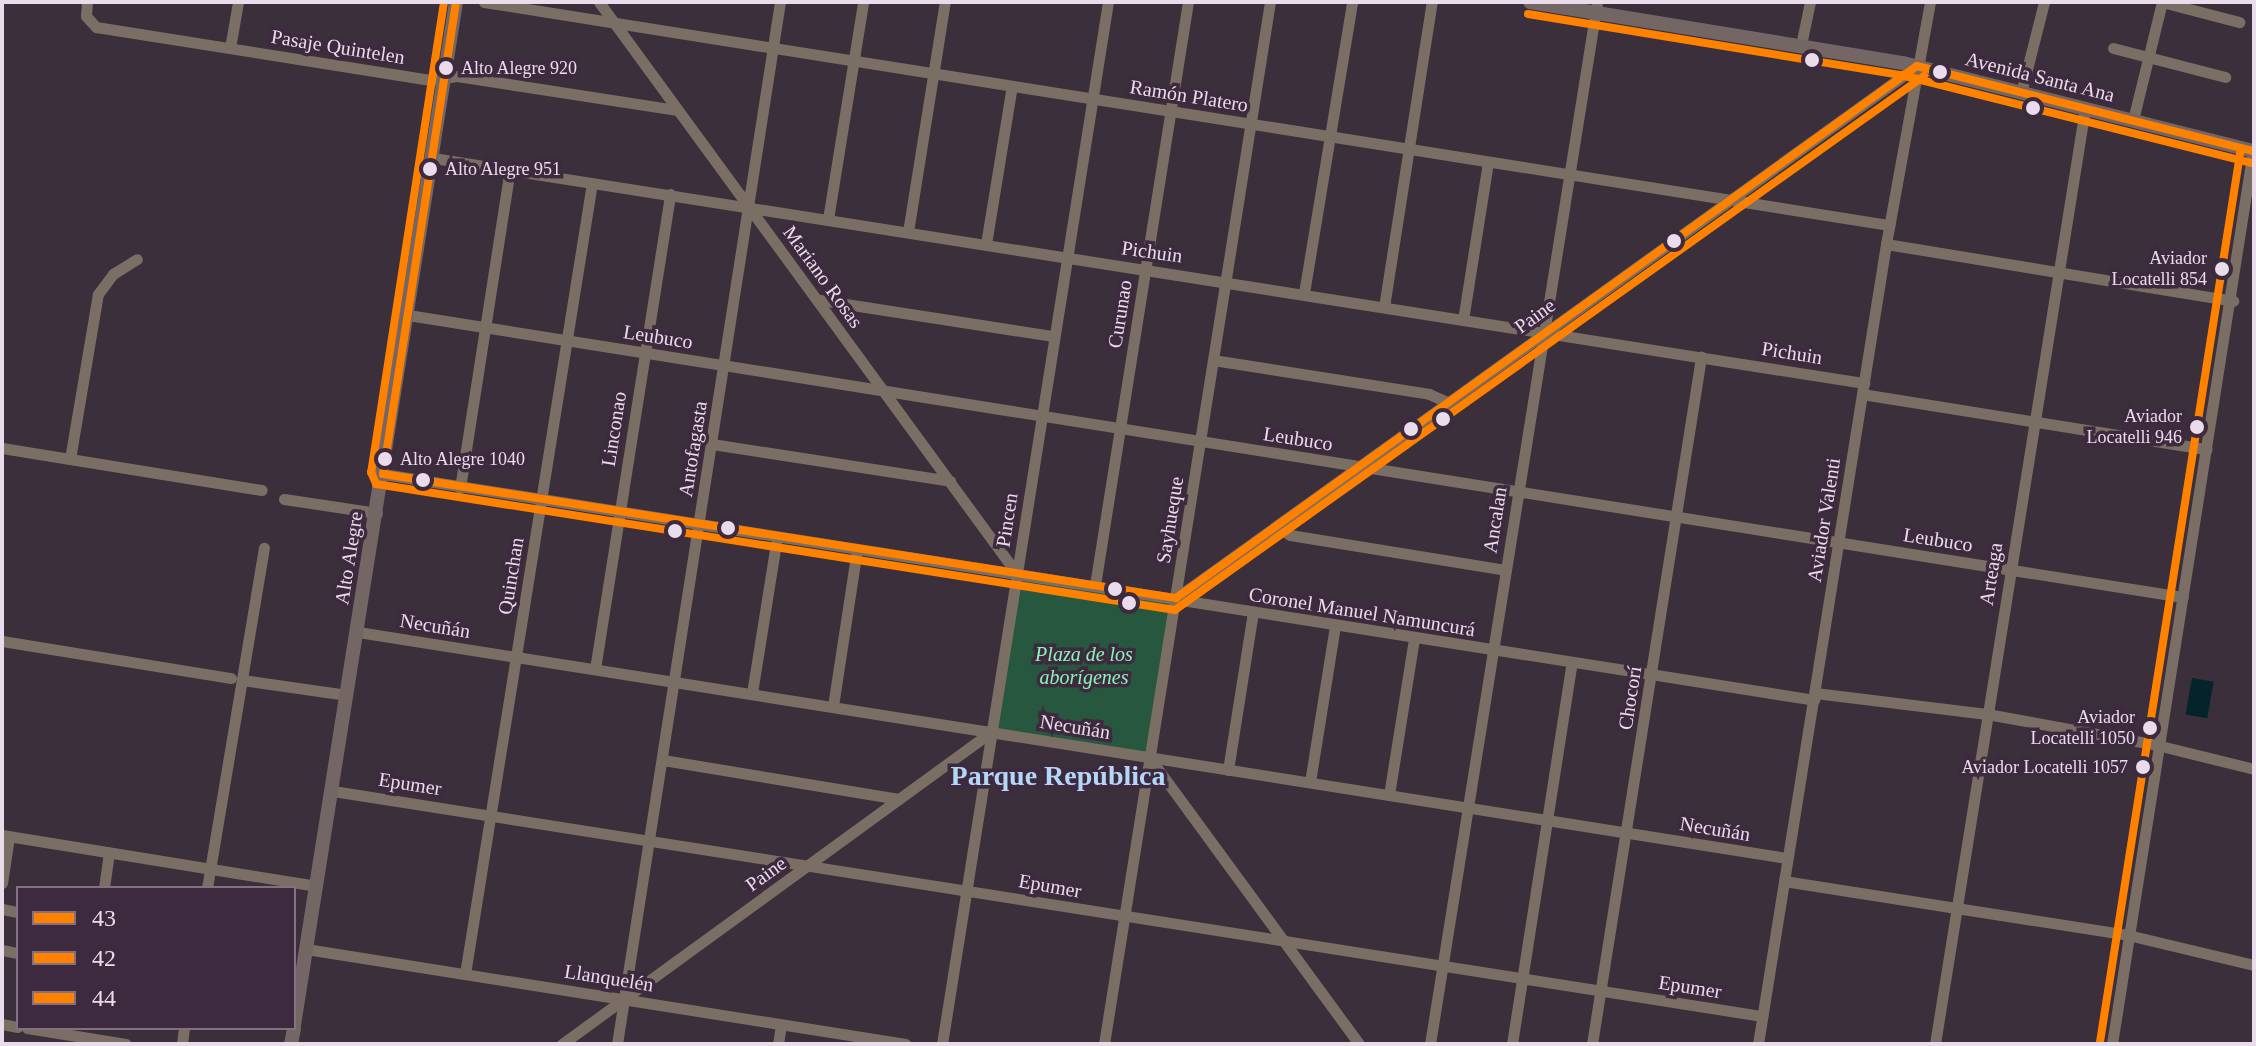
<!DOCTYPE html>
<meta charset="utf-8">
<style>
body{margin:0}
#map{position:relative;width:2256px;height:1046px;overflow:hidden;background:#3a2f3a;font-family:Georgia,serif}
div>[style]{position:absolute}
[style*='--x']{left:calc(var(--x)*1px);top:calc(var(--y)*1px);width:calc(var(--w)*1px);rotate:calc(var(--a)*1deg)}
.green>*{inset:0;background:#27573e}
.water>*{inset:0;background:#05232b;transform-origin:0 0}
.minor>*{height:11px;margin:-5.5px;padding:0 5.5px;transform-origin:5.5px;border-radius:5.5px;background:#7b6e64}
.major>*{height:14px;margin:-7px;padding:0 7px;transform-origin:7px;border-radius:7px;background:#736664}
.bus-1>*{height:8px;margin:-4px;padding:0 4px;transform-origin:4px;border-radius:4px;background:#ff8100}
.bus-2>*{height:8px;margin:-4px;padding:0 4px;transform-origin:4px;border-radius:4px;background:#ff8100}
.bus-3>*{height:8px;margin:-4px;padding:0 4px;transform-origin:4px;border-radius:4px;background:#ff8100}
.dots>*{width:22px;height:22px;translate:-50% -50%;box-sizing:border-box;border:4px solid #3e2a3f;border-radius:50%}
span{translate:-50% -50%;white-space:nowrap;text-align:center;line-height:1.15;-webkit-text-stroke:7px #3e2a3f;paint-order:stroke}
.bus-label{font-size:18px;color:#eadcea}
.left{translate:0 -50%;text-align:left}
.right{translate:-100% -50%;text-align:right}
.street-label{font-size:20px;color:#eadcea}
.park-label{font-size:20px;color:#8af5b8;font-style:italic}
.district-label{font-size:28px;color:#b3d7f8;font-weight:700}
.frame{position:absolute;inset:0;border:4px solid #eadcea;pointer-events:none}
.legend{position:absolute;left:16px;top:886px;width:280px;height:144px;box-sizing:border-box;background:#3e2a3f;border:2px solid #837183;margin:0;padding:10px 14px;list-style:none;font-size:24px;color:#eadcea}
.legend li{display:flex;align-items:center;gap:16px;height:40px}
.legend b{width:40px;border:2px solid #837183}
</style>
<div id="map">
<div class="green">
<i style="clip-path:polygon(1017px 574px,1176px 598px,1149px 757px,999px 732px,995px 720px)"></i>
</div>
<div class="water">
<i style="left:2192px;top:678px;width:22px;height:37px;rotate:10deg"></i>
</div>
<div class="minor">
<i style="--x:87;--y:2;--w:14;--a:94"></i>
<i style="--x:86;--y:16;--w:15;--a:48"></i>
<i style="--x:96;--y:27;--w:337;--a:9"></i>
<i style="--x:429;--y:80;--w:28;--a:-8"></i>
<i style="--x:457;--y:76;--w:223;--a:8.8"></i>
<i style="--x:484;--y:2;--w:1423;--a:9.02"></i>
<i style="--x:599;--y:2;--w:708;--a:53.84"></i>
<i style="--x:2162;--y:2;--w:80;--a:14.6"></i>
<i style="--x:1801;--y:45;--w:44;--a:-78.2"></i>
<i style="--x:230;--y:48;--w:47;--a:-80.1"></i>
<i style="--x:2113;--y:48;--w:116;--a:14.5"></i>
<i style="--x:2021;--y:93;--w:94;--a:-75.8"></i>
<i style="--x:2133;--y:120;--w:122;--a:-76.2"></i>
<i style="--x:433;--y:158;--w:1449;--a:8.94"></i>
<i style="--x:828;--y:219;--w:220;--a:-80.8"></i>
<i style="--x:908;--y:232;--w:233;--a:-80.9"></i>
<i style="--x:986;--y:244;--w:160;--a:-80.7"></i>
<i style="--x:1886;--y:244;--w:352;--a:9.3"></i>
<i style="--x:1304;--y:293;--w:295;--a:-80.6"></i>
<i style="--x:820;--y:300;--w:236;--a:8.8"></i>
<i style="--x:1384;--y:307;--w:309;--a:-81.1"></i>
<i style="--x:408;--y:315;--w:1797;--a:9.03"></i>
<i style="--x:1463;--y:320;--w:160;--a:-81"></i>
<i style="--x:1213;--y:360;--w:219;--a:8.9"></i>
<i style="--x:1429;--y:394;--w:20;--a:24"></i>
<i style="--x:1862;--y:394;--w:349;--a:9.1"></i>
<i style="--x:712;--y:444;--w:241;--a:8.8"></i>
<i style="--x:2;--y:448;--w:263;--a:9.2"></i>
<i style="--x:70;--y:459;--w:167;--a:-80.4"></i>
<i style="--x:98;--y:294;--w:25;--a:-53"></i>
<i style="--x:113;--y:274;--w:28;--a:-32"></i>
<i style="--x:383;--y:474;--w:1449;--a:8.97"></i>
<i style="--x:460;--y:488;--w:322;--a:-81.1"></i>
<i style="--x:284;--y:499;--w:94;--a:8.6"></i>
<i style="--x:1277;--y:527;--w:15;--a:32"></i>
<i style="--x:1290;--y:535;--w:218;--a:9.2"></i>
<i style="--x:1095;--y:585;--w:590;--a:-80.94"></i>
<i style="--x:1176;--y:598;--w:912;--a:-35.68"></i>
<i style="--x:358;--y:632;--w:1447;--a:8.99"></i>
<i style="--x:2;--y:641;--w:232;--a:9.2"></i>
<i style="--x:595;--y:669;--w:481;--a:-81"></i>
<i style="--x:242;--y:680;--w:106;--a:8.1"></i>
<i style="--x:752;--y:693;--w:158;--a:-80.9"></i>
<i style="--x:1815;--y:693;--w:173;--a:7"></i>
<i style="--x:1987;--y:714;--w:173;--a:10.3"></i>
<i style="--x:2157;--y:745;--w:100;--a:13.9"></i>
<i style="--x:833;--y:706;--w:158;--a:-81.3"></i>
<i style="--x:1149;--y:757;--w:356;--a:53.8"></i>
<i style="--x:663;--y:760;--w:239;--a:9.4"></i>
<i style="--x:1228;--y:770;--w:159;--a:-81"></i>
<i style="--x:1310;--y:782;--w:158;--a:-80.9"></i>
<i style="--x:333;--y:791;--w:1447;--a:8.95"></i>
<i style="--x:1389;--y:795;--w:158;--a:-80.9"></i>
<i style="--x:2;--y:835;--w:319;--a:9.2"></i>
<i style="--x:1784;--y:881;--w:348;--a:8.9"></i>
<i style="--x:2128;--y:935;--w:130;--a:13.4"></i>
<i style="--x:2;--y:883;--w:47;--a:-81.3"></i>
<i style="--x:104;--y:888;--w:36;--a:-82"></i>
<i style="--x:207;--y:888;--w:345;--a:-80.5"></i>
<i style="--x:2;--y:909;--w:16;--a:11"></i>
<i style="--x:306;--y:949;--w:607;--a:9"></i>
<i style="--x:2;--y:950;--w:16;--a:11"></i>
<i style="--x:465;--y:974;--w:801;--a:-80.88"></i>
<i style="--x:2;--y:1024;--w:16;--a:11"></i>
<i style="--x:27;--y:1028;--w:100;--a:9.2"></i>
<i style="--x:182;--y:1044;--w:16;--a:-83"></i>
<i style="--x:562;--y:1044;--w:530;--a:-36.03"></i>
<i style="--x:617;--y:1044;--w:1055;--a:-81.11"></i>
<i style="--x:778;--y:1044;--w:19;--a:-81"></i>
<i style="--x:942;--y:1044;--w:1055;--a:-80.95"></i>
<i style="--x:1104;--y:1044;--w:1055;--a:-80.95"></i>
<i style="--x:1430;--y:1044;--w:1055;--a:-80.89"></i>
<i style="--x:1512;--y:1044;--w:386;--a:-81.1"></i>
<i style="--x:1592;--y:1044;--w:696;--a:-80.98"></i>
<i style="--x:1758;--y:1044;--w:810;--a:-80.91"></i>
<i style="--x:1886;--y:244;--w:246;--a:-79.7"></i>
<i style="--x:1935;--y:1044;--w:947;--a:-80.89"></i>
<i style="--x:2112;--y:1044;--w:905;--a:-81.04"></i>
</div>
<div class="major">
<i style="--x:1530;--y:2;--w:378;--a:9.3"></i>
<i style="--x:1903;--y:63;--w:362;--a:14.1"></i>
<i style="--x:294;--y:1025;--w:1036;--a:-81"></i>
<i style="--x:291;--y:1044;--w:16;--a:-79"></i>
</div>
<div class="bus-1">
<i style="--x:1917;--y:66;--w:348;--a:14.2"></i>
<i style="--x:383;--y:474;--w:803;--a:8.89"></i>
<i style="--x:383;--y:474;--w:478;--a:-81.2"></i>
<i style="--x:1176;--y:598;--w:912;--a:-35.68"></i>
</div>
<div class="bus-2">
<i style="--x:444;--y:2;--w:476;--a:98.8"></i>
<i style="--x:371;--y:472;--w:13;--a:67"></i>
<i style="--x:376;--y:484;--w:809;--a:8.96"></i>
<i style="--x:1175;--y:610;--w:920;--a:-35.49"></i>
<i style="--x:1528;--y:14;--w:378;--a:9.3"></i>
<i style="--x:1901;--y:75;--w:361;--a:14.1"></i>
</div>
<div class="bus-3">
<i style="--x:2100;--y:1042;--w:905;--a:-81.04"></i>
</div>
<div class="dots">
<i style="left:1812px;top:60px;background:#eadcea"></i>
<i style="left:446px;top:68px;background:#eadcea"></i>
<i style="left:1940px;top:72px;background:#eadcea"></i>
<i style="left:2033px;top:108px;background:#eadcea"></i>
<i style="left:430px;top:169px;background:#eadcea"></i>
<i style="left:1674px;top:241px;background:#eadcea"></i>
<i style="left:2222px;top:269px;background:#eadcea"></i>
<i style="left:1443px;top:419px;background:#eadcea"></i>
<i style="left:2197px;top:427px;background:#eadcea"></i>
<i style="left:1411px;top:429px;background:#eadcea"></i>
<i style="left:385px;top:459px;background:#eadcea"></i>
<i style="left:423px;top:480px;background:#eadcea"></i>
<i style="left:728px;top:528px;background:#eadcea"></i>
<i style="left:675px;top:531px;background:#eadcea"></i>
<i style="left:1115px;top:589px;background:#eadcea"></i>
<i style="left:1129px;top:603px;background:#eadcea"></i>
<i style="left:2150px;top:728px;background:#eadcea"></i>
<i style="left:2143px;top:767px;background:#eadcea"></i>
</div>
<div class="bus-label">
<span class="left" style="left:461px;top:68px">Alto Alegre 920</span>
<span class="left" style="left:445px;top:169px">Alto Alegre 951</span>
<span class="right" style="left:2207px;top:269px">Aviador<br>Locatelli 854</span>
<span class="right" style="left:2182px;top:427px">Aviador<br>Locatelli 946</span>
<span class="left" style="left:400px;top:459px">Alto Alegre 1040</span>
<span class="right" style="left:2135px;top:728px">Aviador<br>Locatelli 1050</span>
<span class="right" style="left:2128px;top:767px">Aviador Locatelli 1057</span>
</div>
<div class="street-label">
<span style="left:338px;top:47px;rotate:9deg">Pasaje Quintelen</span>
<span style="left:2040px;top:77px;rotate:14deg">Avenida Santa Ana</span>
<span style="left:1189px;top:96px;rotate:9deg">Ramón Platero</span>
<span style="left:1152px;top:252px;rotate:8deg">Pichuin</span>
<span style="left:823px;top:277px;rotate:54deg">Mariano Rosas</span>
<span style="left:1120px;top:314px;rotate:-81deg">Curunao</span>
<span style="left:1535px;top:316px;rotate:-36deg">Paine</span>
<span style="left:658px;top:337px;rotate:9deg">Leubuco</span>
<span style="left:1792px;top:353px;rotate:9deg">Pichuin</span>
<span style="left:614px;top:429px;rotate:-81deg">Linconao</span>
<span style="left:1298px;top:439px;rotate:9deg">Leubuco</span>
<span style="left:693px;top:449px;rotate:-81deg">Antofagasta</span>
<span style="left:1007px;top:520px;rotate:-81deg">Pincen</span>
<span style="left:1170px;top:520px;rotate:-81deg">Sayhueque</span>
<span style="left:1495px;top:520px;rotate:-81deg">Ancalan</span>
<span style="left:1824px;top:520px;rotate:-81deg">Aviador Valenti</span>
<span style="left:1938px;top:540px;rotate:9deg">Leubuco</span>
<span style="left:349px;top:558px;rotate:-81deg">Alto Alegre</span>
<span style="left:1991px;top:574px;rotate:-81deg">Arteaga</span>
<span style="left:511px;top:576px;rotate:-81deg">Quinchan</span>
<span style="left:1362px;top:612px;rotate:9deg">Coronel Manuel Namuncurá</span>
<span style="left:435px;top:626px;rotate:9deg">Necuñán</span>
<span style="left:1630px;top:698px;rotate:-81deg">Chocorí</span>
<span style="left:1075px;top:727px;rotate:9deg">Necuñán</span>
<span style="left:410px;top:784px;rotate:9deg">Epumer</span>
<span style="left:1715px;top:829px;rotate:9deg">Necuñán</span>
<span style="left:766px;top:874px;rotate:-36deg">Paine</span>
<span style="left:1050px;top:886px;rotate:10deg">Epumer</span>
<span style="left:609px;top:978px;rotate:9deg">Llanquelén</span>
<span style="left:1690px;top:987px;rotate:9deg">Epumer</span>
</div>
<div class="park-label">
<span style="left:1084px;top:666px">Plaza de los<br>aborígenes</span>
</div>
<div class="district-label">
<span style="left:1058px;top:776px">Parque República</span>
</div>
<div class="frame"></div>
<ul class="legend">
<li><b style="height:10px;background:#ff8100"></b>43</li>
<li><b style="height:10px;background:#ff8100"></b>42</li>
<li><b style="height:10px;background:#ff8100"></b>44</li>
</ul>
</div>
